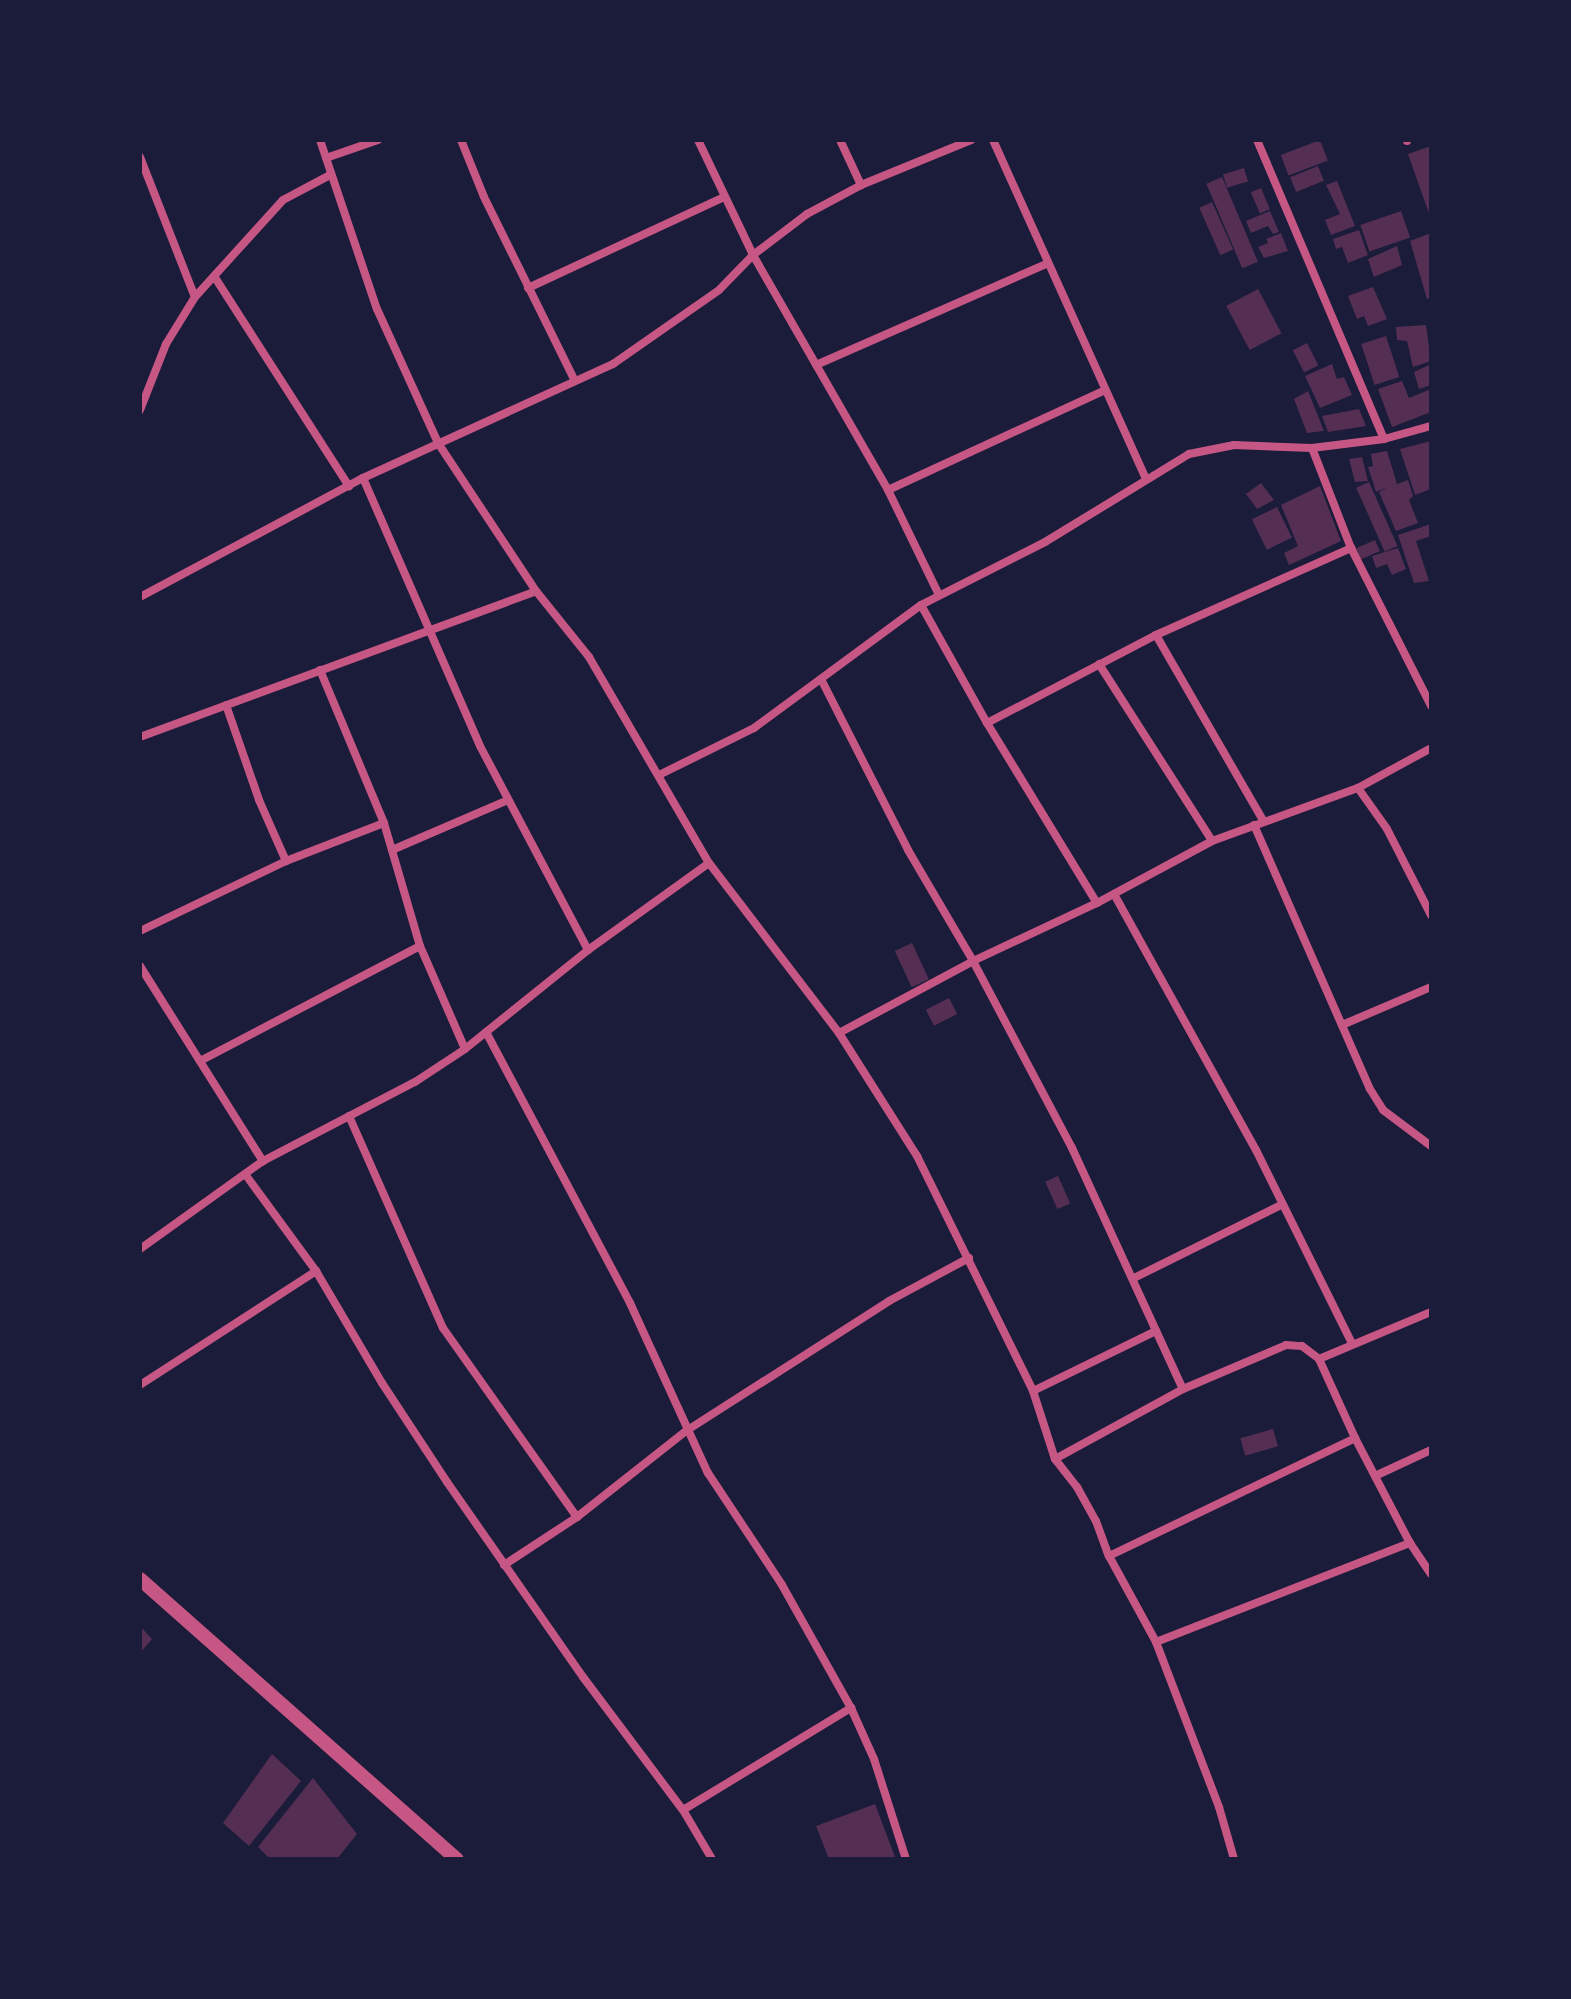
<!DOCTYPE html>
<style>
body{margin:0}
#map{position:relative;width:1571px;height:1999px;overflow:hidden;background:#1b1b3a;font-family:Poppins,sans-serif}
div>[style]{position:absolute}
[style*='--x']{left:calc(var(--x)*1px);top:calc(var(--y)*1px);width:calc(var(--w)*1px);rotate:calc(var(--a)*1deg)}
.building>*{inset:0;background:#542f53;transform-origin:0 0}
.minor>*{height:8px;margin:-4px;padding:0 4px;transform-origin:4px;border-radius:4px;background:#c65784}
.tertiary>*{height:14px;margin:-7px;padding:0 7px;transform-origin:7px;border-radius:7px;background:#c65784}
span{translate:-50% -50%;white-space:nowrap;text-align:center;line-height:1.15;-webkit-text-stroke:8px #1b1b3a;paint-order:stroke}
.frame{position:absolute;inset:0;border:142px solid #1b1b3a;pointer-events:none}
</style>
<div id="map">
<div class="building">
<i style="left:1320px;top:140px;width:22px;height:42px;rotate:69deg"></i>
<i style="clip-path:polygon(1431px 146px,1431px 219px,1408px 154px)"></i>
<i style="left:1318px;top:166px;width:16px;height:30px;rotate:68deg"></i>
<i style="left:1244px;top:168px;width:14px;height:22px;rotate:73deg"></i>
<i style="left:1222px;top:177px;width:92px;height:17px;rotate:67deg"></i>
<i style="clip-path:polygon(1337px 181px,1355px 226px,1331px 235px,1325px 220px,1340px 214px,1326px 185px)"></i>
<i style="left:1261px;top:188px;width:23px;height:11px;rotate:67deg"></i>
<i style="left:1212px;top:202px;width:52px;height:14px;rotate:66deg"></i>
<i style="clip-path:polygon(1270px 211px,1279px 232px,1273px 234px,1268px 226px,1251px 233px,1246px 221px)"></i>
<i style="left:1401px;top:211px;width:28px;height:43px;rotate:71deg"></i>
<i style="clip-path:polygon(1359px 230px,1368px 255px,1348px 263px,1342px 247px,1336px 249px,1333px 239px)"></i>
<i style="clip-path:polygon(1281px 233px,1288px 251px,1264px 258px,1258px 247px,1268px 243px,1266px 239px)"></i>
<i style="clip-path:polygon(1431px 233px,1431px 298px,1427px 299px,1410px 241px)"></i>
<i style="clip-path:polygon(1397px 246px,1402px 265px,1374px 277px,1368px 259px)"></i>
<i style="clip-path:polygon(1373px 287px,1387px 319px,1368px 326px,1364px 316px,1357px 319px,1348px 296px)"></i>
<i style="left:1258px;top:289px;width:50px;height:36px;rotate:62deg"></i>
<i style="clip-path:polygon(1426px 325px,1431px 361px,1413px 367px,1407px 341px,1397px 340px,1396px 327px)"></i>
<i style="left:1386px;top:336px;width:43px;height:26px;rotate:72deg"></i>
<i style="left:1307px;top:343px;width:25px;height:16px;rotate:63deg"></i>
<i style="clip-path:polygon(1332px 364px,1337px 379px,1344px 377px,1352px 395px,1320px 408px,1305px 376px)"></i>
<i style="clip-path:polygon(1431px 364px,1431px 385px,1419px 389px,1414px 372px)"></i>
<i style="clip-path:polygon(1402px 381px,1409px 398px,1431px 389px,1431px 412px,1392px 427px,1378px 389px)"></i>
<i style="clip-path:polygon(1308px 391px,1324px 431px,1307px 433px,1294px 399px)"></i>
<i style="clip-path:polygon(1359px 409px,1366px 426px,1328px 432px,1322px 416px)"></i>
<i style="clip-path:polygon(1431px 441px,1431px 489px,1415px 495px,1400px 449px)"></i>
<i style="clip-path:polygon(1387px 451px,1397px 484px,1408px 480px,1413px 496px,1409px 500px,1418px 523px,1396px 531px,1379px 492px,1388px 487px,1376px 492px,1368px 467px,1373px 466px,1371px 454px)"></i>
<i style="clip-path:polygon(1362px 457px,1368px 481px,1355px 482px,1349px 459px)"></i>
<i style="left:1369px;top:482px;width:70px;height:14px;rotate:66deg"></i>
<i style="clip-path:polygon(1261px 483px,1274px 500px,1257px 509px,1246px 494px)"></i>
<i style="clip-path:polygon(1320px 486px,1341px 541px,1289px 565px,1284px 553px,1298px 546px,1281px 505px)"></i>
<i style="left:1277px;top:507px;width:34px;height:28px;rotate:64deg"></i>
<i style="clip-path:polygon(1431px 524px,1431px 536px,1416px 541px,1429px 581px,1414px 583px,1398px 535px)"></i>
<i style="left:1375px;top:540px;width:12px;height:21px;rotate:66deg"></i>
<i style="clip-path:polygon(1398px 548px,1406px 569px,1392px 575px,1387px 564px,1376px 568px,1372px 556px)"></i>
<i style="left:912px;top:943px;width:40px;height:19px;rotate:65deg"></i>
<i style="left:949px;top:998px;width:18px;height:26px;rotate:63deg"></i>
<i style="left:1058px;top:1176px;width:30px;height:14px;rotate:66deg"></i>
<i style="left:1273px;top:1429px;width:18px;height:34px;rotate:74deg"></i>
<i style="clip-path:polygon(140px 1626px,152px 1639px,140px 1653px)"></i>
<i style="clip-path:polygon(272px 1754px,301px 1781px,249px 1846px,223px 1823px)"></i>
<i style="clip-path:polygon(313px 1778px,357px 1834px,337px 1859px,270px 1859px,258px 1847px)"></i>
<i style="clip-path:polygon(875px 1804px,895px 1857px,829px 1859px,816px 1826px)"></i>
</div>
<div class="minor">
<i style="--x:320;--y:140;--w:178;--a:71.4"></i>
<i style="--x:377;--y:309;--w:147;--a:65.5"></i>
<i style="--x:438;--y:443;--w:178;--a:56.5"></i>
<i style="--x:536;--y:591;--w:85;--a:51.2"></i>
<i style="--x:589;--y:657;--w:238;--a:59.8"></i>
<i style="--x:709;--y:863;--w:214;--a:52.6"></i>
<i style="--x:839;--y:1033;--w:146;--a:57.6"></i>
<i style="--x:917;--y:1156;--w:262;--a:63.7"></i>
<i style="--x:1033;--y:1391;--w:71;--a:72.1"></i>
<i style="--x:1055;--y:1459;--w:36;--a:52"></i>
<i style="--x:1077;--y:1487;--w:39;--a:61"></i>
<i style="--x:1096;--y:1521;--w:37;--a:70"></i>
<i style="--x:1109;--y:1556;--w:273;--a:-25.6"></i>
<i style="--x:461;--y:140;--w:61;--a:68"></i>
<i style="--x:484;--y:197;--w:205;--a:63.7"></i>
<i style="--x:698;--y:140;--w:127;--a:64.4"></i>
<i style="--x:753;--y:255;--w:271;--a:60.1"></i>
<i style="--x:888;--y:490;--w:117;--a:64.1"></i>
<i style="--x:840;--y:140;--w:50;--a:65"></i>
<i style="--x:993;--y:140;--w:372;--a:65.7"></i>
<i style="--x:1257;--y:140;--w:325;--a:67"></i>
<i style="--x:1407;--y:140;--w:1;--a:90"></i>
<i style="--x:140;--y:157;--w:150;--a:68.6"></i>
<i style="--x:326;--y:158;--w:55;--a:-19.1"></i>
<i style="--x:214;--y:276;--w:250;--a:57.3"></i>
<i style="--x:528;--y:288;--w:216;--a:-24.9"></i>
<i style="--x:816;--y:365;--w:253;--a:-23.7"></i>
<i style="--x:140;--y:410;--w:71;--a:-68.5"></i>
<i style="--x:166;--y:344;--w:55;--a:-58.3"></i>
<i style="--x:195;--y:297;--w:131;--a:-47.8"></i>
<i style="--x:283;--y:200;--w:53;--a:-28"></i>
<i style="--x:1312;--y:448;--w:107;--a:68.7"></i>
<i style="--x:1351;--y:548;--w:177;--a:63.1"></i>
<i style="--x:363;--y:478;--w:292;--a:66.4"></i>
<i style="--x:480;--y:746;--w:231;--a:62.1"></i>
<i style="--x:888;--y:490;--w:239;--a:-24.7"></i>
<i style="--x:140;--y:597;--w:253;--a:-28.1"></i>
<i style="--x:363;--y:478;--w:275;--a:-24.5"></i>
<i style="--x:613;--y:364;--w:129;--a:-34.9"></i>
<i style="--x:719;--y:290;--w:49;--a:-45.8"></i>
<i style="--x:753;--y:255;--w:68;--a:-37.2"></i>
<i style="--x:807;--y:214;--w:61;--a:-28.2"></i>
<i style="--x:861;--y:185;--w:119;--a:-22.2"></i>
<i style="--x:921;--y:605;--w:135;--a:60.8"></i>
<i style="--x:987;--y:723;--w:211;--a:58.6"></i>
<i style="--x:1156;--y:635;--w:214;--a:60"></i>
<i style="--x:1099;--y:664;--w:210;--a:57.4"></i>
<i style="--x:320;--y:670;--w:166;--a:67.3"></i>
<i style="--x:384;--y:823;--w:128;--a:73.7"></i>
<i style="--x:822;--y:681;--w:190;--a:63"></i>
<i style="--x:908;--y:850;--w:129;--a:59.6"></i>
<i style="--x:973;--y:961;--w:212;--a:62.1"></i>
<i style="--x:1072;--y:1148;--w:265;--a:65.3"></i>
<i style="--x:226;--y:705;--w:101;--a:70.8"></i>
<i style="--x:259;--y:800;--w:67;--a:66.1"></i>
<i style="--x:987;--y:723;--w:191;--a:-27.5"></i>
<i style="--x:1156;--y:635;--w:214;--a:-24"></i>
<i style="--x:140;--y:737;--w:422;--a:-20.2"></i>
<i style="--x:659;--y:775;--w:106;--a:-26.3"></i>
<i style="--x:754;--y:728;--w:207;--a:-36.4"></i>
<i style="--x:921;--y:605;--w:139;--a:-26.9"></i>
<i style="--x:1045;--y:542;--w:169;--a:-31.4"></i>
<i style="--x:1189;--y:454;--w:46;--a:-11.3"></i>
<i style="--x:1234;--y:445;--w:78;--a:2.2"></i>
<i style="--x:1312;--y:448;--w:73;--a:-7.1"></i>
<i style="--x:1384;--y:439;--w:49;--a:-15.5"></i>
<i style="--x:1358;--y:788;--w:50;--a:54.7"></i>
<i style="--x:1387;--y:829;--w:97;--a:62.9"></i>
<i style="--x:1254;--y:825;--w:288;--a:66.3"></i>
<i style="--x:1370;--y:1089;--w:25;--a:58"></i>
<i style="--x:1383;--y:1110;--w:60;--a:36.9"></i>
<i style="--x:392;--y:850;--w:126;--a:-23.3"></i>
<i style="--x:1114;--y:894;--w:293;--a:61"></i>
<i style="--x:1256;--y:1150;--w:216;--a:63.6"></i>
<i style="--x:140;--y:931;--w:162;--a:-25.6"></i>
<i style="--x:286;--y:861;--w:105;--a:-21.2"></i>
<i style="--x:140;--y:966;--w:231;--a:57.8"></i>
<i style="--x:1342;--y:1025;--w:97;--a:-23.1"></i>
<i style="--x:486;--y:1032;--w:307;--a:62"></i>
<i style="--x:630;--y:1303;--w:187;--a:65.4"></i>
<i style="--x:708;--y:1473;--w:134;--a:56.5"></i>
<i style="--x:782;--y:1585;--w:141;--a:60.7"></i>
<i style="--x:851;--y:1708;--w:56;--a:65.7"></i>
<i style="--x:874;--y:1759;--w:105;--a:72.3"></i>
<i style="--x:839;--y:1033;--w:152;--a:-28.2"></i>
<i style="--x:973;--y:961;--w:137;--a:-25.1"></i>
<i style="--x:1097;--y:903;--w:131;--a:-28.3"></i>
<i style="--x:1212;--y:841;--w:155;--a:-20"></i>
<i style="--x:1358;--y:788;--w:83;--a:-28.7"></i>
<i style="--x:200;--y:1061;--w:248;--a:-27.6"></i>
<i style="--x:420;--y:946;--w:112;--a:66.4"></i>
<i style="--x:349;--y:1116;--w:232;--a:66.1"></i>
<i style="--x:443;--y:1328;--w:232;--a:54.7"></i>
<i style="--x:245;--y:1174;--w:120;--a:53.8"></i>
<i style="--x:316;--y:1271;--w:130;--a:59.5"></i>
<i style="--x:382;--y:1383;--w:118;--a:56.7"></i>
<i style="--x:447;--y:1482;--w:238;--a:55.1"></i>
<i style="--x:583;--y:1677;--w:166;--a:53.1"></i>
<i style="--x:683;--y:1810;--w:57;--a:59.4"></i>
<i style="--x:140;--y:1249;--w:151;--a:-35.6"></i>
<i style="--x:263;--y:1161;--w:171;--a:-27.5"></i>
<i style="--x:415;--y:1082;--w:60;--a:-33.4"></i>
<i style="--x:465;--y:1049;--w:158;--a:-38.8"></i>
<i style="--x:588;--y:950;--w:149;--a:-35.7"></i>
<i style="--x:1134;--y:1278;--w:166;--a:-26.4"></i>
<i style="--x:1319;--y:1359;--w:121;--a:-22.8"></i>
<i style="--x:140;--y:1385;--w:210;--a:-32.9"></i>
<i style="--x:1033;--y:1391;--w:137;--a:-26"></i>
<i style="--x:1055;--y:1459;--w:146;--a:-28.7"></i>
<i style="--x:1183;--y:1389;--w:112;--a:-23.1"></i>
<i style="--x:1286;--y:1345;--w:16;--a:4"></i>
<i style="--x:1302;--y:1346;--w:21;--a:37"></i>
<i style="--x:1319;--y:1359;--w:87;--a:65.5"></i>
<i style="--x:1355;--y:1438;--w:119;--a:62.4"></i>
<i style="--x:1410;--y:1543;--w:37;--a:56"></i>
<i style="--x:1375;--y:1476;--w:62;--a:-24.9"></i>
<i style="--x:1109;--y:1556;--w:98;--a:61.3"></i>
<i style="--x:1156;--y:1642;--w:177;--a:69.1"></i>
<i style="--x:1219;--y:1807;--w:54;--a:73.9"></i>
<i style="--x:504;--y:1565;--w:87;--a:-33.3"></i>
<i style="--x:577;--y:1517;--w:139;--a:-38.3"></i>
<i style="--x:686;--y:1431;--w:241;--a:-32.6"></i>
<i style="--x:889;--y:1301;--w:91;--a:-28.3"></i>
<i style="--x:1156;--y:1642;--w:273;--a:-21.3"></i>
<i style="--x:683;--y:1810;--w:197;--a:-31.3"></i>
</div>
<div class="tertiary">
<i style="--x:140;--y:1579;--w:423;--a:41.5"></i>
</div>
<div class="frame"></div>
</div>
